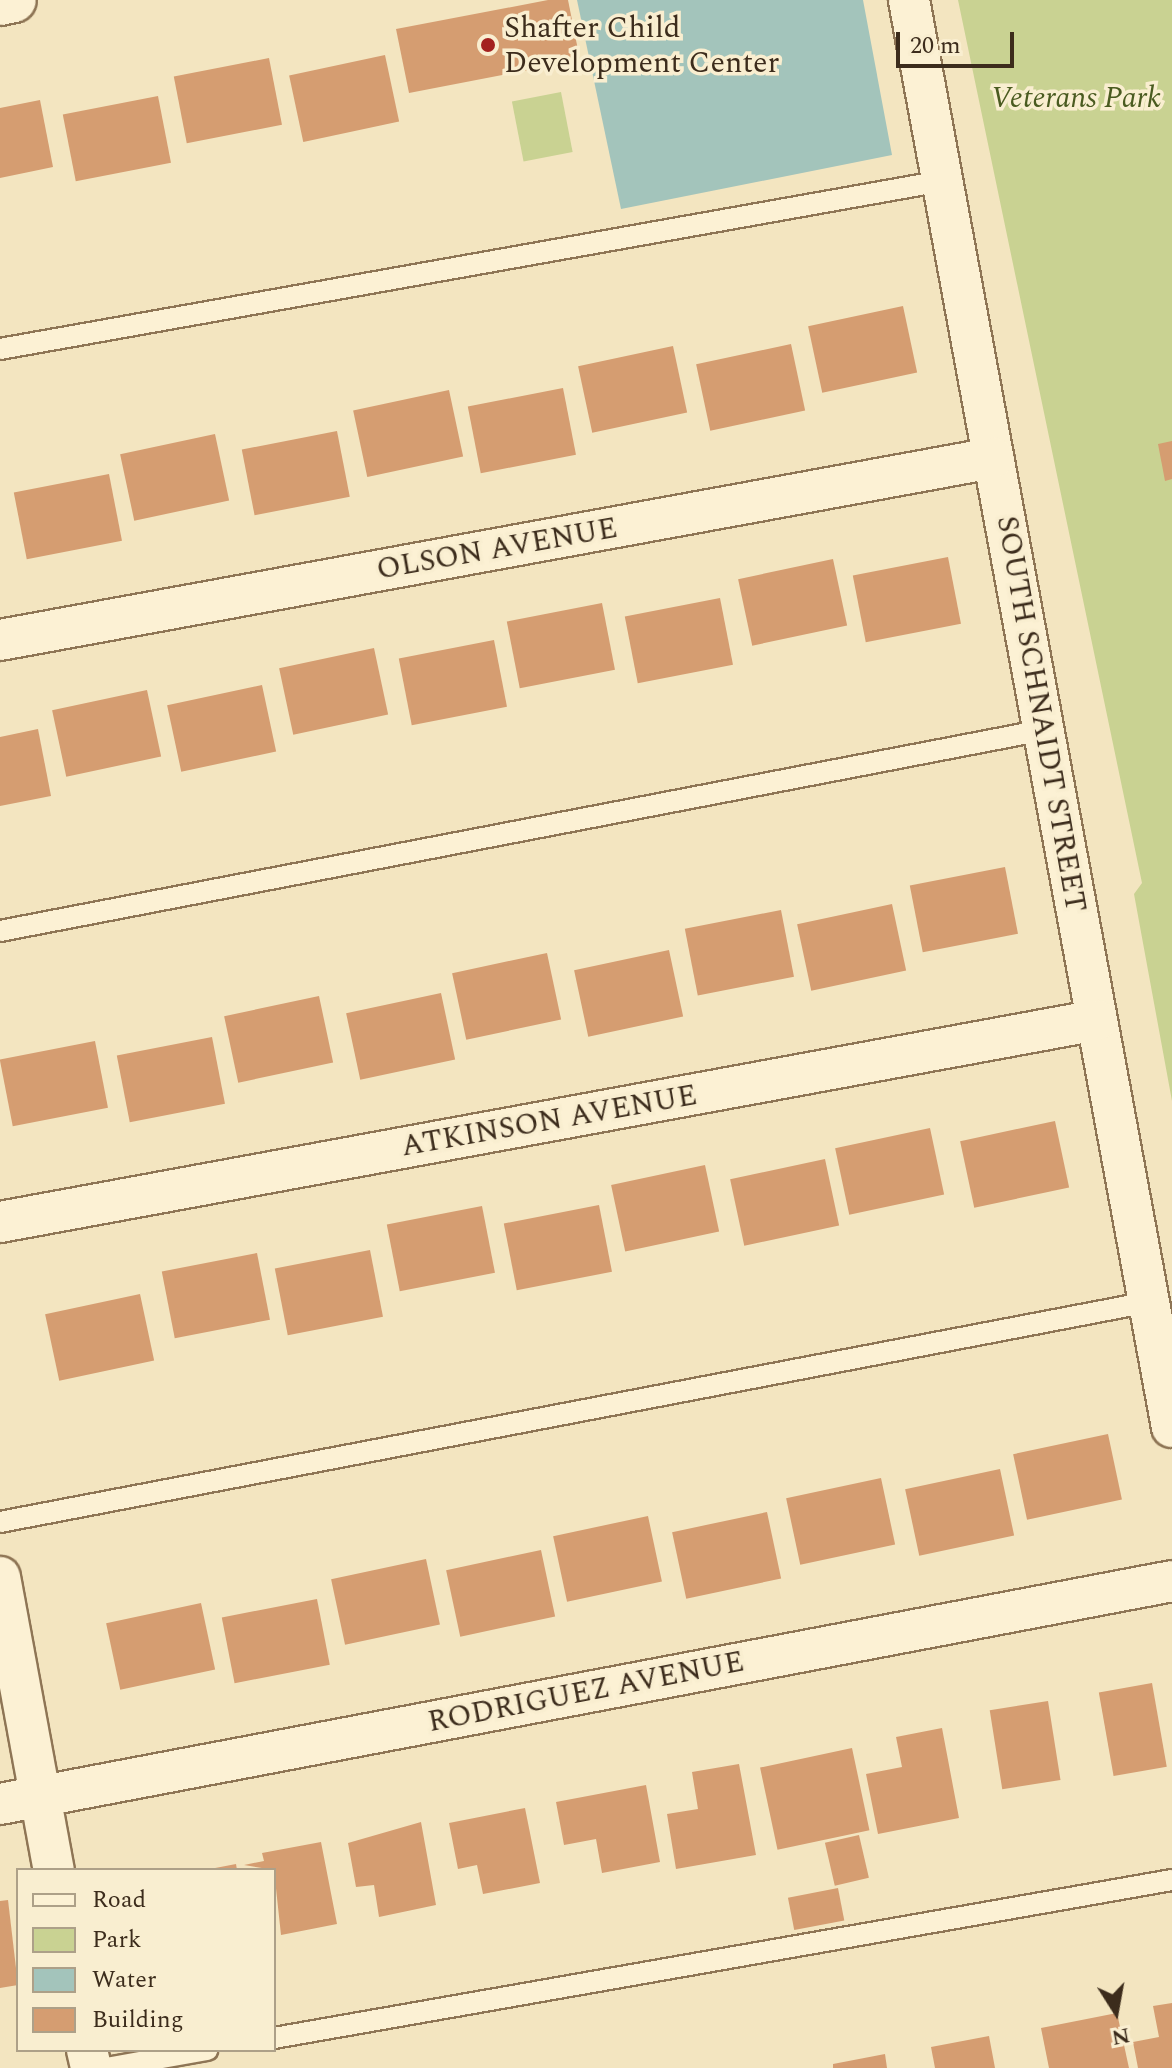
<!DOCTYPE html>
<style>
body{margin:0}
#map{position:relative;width:1172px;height:2068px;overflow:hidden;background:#f3e5c0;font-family:Spectral,serif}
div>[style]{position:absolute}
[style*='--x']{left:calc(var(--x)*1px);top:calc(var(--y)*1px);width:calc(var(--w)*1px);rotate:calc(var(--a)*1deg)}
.green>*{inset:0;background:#c9d292;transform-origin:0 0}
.water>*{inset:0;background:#a3c4bb}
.building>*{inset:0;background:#d59d71;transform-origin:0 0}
.roads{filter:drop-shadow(2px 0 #8e7555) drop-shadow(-2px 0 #8e7555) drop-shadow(0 2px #8e7555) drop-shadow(0 -2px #8e7555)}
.lane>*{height:20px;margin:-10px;padding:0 10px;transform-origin:10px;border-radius:10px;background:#fcf1d4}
.street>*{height:40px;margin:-20px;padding:0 20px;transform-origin:20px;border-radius:20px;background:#fcf1d4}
.secondary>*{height:44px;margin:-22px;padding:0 22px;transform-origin:22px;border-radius:22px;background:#fcf1d4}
.dots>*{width:22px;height:22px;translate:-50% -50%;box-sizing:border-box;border:4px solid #f9eed0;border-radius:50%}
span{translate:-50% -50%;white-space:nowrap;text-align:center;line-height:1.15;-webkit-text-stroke:7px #f9eed0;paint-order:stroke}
.poi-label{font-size:30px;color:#3c2c1c}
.left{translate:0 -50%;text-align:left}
.park-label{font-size:30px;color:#4a5b20;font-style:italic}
.street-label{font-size:30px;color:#3c2c1c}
.legend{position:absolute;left:16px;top:1868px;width:260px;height:184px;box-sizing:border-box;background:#f9eed0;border:2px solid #ada088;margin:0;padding:10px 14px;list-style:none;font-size:24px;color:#3c2c1c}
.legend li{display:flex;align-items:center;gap:16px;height:40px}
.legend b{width:40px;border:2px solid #ada088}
.north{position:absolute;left:1076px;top:1972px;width:80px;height:80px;-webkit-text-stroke:6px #f9eed0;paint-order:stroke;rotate:169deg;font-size:22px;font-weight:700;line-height:32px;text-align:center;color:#3c2c1c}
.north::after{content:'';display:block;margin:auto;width:28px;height:36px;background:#3c2c1c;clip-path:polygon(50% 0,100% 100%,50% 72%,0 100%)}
.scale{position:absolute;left:896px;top:32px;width:118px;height:36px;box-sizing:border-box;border:4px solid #3c2c1c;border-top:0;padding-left:10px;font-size:24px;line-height:28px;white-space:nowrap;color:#3c2c1c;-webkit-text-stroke:6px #f9eed0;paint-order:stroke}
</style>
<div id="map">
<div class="green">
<i style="clip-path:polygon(958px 0,1172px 0,1172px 1101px,1134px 894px,1142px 883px)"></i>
<i style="left:561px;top:92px;width:61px;height:50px;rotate:79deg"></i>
</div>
<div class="water">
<i style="clip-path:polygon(577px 0,863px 0,892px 155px,621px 209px)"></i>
</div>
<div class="building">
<i style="clip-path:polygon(548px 0,568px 0,580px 60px,409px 93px,396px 29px)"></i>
<i style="left:385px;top:55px;width:68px;height:98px;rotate:78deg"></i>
<i style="left:269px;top:58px;width:68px;height:97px;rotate:79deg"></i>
<i style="left:158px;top:96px;width:68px;height:97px;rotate:79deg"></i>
<i style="clip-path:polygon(40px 100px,53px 167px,0 178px,0 108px)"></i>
<i style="left:903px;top:306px;width:68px;height:97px;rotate:78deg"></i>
<i style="left:791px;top:344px;width:68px;height:97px;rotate:78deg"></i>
<i style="left:673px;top:346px;width:68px;height:97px;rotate:78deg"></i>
<i style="left:563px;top:388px;width:68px;height:97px;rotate:79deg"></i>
<i style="left:449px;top:390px;width:68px;height:98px;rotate:78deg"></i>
<i style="left:337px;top:431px;width:67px;height:97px;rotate:79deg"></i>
<i style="left:215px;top:434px;width:68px;height:97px;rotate:78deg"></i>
<i style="clip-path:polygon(1172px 441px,1172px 479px,1165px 481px,1158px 444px)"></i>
<i style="left:109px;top:474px;width:68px;height:97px;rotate:79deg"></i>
<i style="left:948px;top:557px;width:68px;height:97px;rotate:79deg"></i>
<i style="left:833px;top:559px;width:68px;height:97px;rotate:78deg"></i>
<i style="left:720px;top:598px;width:68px;height:97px;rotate:79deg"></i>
<i style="left:602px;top:603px;width:68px;height:97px;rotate:79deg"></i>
<i style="left:494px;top:640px;width:68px;height:97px;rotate:79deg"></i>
<i style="left:374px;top:648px;width:68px;height:97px;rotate:78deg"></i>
<i style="left:262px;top:685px;width:68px;height:97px;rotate:78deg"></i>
<i style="left:147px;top:690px;width:68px;height:97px;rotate:78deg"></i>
<i style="clip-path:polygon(38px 729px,51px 796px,0 806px,0 737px)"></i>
<i style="left:1005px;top:867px;width:68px;height:97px;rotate:79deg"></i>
<i style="left:892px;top:904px;width:68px;height:97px;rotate:78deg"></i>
<i style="left:781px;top:910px;width:68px;height:98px;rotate:79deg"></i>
<i style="left:669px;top:950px;width:68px;height:97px;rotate:78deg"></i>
<i style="left:547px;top:953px;width:68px;height:97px;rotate:78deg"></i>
<i style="left:441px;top:993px;width:68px;height:97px;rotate:78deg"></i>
<i style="left:319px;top:996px;width:68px;height:97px;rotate:78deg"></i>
<i style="left:212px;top:1037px;width:68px;height:97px;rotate:79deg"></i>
<i style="left:95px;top:1041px;width:68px;height:97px;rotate:79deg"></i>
<i style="left:1055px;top:1121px;width:68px;height:97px;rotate:78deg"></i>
<i style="left:930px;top:1128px;width:68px;height:97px;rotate:78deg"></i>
<i style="left:825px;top:1159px;width:68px;height:97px;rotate:78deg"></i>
<i style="left:705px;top:1165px;width:68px;height:96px;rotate:78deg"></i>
<i style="left:599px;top:1205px;width:68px;height:97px;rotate:79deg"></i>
<i style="left:482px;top:1206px;width:68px;height:97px;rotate:79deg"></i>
<i style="left:370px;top:1250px;width:68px;height:97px;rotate:79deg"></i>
<i style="left:257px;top:1253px;width:68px;height:97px;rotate:79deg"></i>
<i style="left:140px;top:1294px;width:68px;height:97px;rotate:78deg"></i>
<i style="left:1108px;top:1434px;width:67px;height:97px;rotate:78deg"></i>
<i style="left:1000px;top:1469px;width:68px;height:97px;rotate:78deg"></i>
<i style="left:881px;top:1478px;width:68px;height:97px;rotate:78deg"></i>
<i style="left:767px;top:1512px;width:68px;height:97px;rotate:78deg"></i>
<i style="left:648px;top:1516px;width:67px;height:97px;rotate:78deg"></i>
<i style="left:541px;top:1550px;width:68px;height:97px;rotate:78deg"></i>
<i style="left:426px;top:1559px;width:67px;height:97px;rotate:78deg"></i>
<i style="left:317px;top:1599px;width:67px;height:97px;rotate:79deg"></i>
<i style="left:201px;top:1603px;width:68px;height:97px;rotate:78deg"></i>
<i style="left:1152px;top:1683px;width:85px;height:54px;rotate:80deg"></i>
<i style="left:1048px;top:1701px;width:80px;height:59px;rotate:81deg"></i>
<i style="clip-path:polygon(942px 1728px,959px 1818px,878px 1834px,866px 1774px,902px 1767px,896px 1737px)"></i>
<i style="left:852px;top:1748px;width:84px;height:94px;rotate:78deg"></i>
<i style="clip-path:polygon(739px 1764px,756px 1855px,676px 1869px,667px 1814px,698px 1809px,692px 1772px)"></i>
<i style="clip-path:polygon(646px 1785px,660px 1862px,602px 1873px,596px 1839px,564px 1845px,556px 1802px)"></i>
<i style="clip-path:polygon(525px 1808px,540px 1883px,483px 1894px,477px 1865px,458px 1869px,449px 1823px)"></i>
<i style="clip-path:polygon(421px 1822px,436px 1905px,379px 1917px,374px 1885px,356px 1887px,348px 1843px)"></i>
<i style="left:859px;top:1835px;width:44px;height:35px;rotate:77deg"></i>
<i style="clip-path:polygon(321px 1842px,337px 1924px,281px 1935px,274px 1870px,244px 1865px,264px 1861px,262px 1853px)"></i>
<i style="clip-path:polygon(236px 1864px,237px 1870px,211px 1870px,210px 1869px)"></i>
<i style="left:838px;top:1888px;width:33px;height:51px;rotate:79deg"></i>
<i style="clip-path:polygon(8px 1900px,18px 1985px,0 1988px,0 1901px)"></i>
<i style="clip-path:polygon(1172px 2003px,1172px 2068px,1138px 2068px,1133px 2042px,1159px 2037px,1153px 2006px)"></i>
<i style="clip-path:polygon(1117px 2013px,1129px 2068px,1049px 2068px,1041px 2028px)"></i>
<i style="clip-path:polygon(989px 2036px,995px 2068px,935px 2068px,931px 2047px)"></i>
<i style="clip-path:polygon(885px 2054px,887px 2068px,833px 2068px,833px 2064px)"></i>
</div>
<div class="roads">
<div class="lane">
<i style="--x:0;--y:349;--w:957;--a:-10.11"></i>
<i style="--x:0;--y:931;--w:1063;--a:-10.9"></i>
<i style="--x:0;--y:1522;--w:1170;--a:-10.84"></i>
<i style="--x:274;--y:2038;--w:912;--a:-9.98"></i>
<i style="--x:106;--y:2068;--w:103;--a:-10.1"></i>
</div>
<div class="street">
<i style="--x:909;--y:0;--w:1451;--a:79.56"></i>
<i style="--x:0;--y:640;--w:1010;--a:-10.39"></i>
<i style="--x:0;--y:1222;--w:1115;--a:-10.43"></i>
<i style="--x:0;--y:1577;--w:298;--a:79.6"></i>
<i style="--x:0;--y:1804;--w:1193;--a:-10.77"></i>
<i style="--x:87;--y:2050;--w:18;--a:77"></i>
</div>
<div class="secondary">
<i style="--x:0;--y:3;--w:14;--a:-12"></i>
</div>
</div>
<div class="dots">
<i style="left:488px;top:45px;background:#a4211f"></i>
</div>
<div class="poi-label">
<span class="left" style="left:504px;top:45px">Shafter Child<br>Development Center</span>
</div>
<div class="park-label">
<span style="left:1076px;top:98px">Veterans Park</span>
</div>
<div class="street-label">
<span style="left:497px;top:549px;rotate:-10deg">OLSON AVENUE</span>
<span style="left:1041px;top:714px;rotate:80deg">SOUTH SCHNAIDT STREET</span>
<span style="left:549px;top:1121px;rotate:-10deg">ATKINSON AVENUE</span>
<span style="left:586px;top:1692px;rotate:-11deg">RODRIGUEZ AVENUE</span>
</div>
<ul class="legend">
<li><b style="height:10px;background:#fcf1d4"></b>Road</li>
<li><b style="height:22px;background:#c9d292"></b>Park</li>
<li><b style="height:22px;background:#a3c4bb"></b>Water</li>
<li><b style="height:22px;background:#d59d71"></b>Building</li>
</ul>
<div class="north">N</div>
<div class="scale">20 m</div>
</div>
